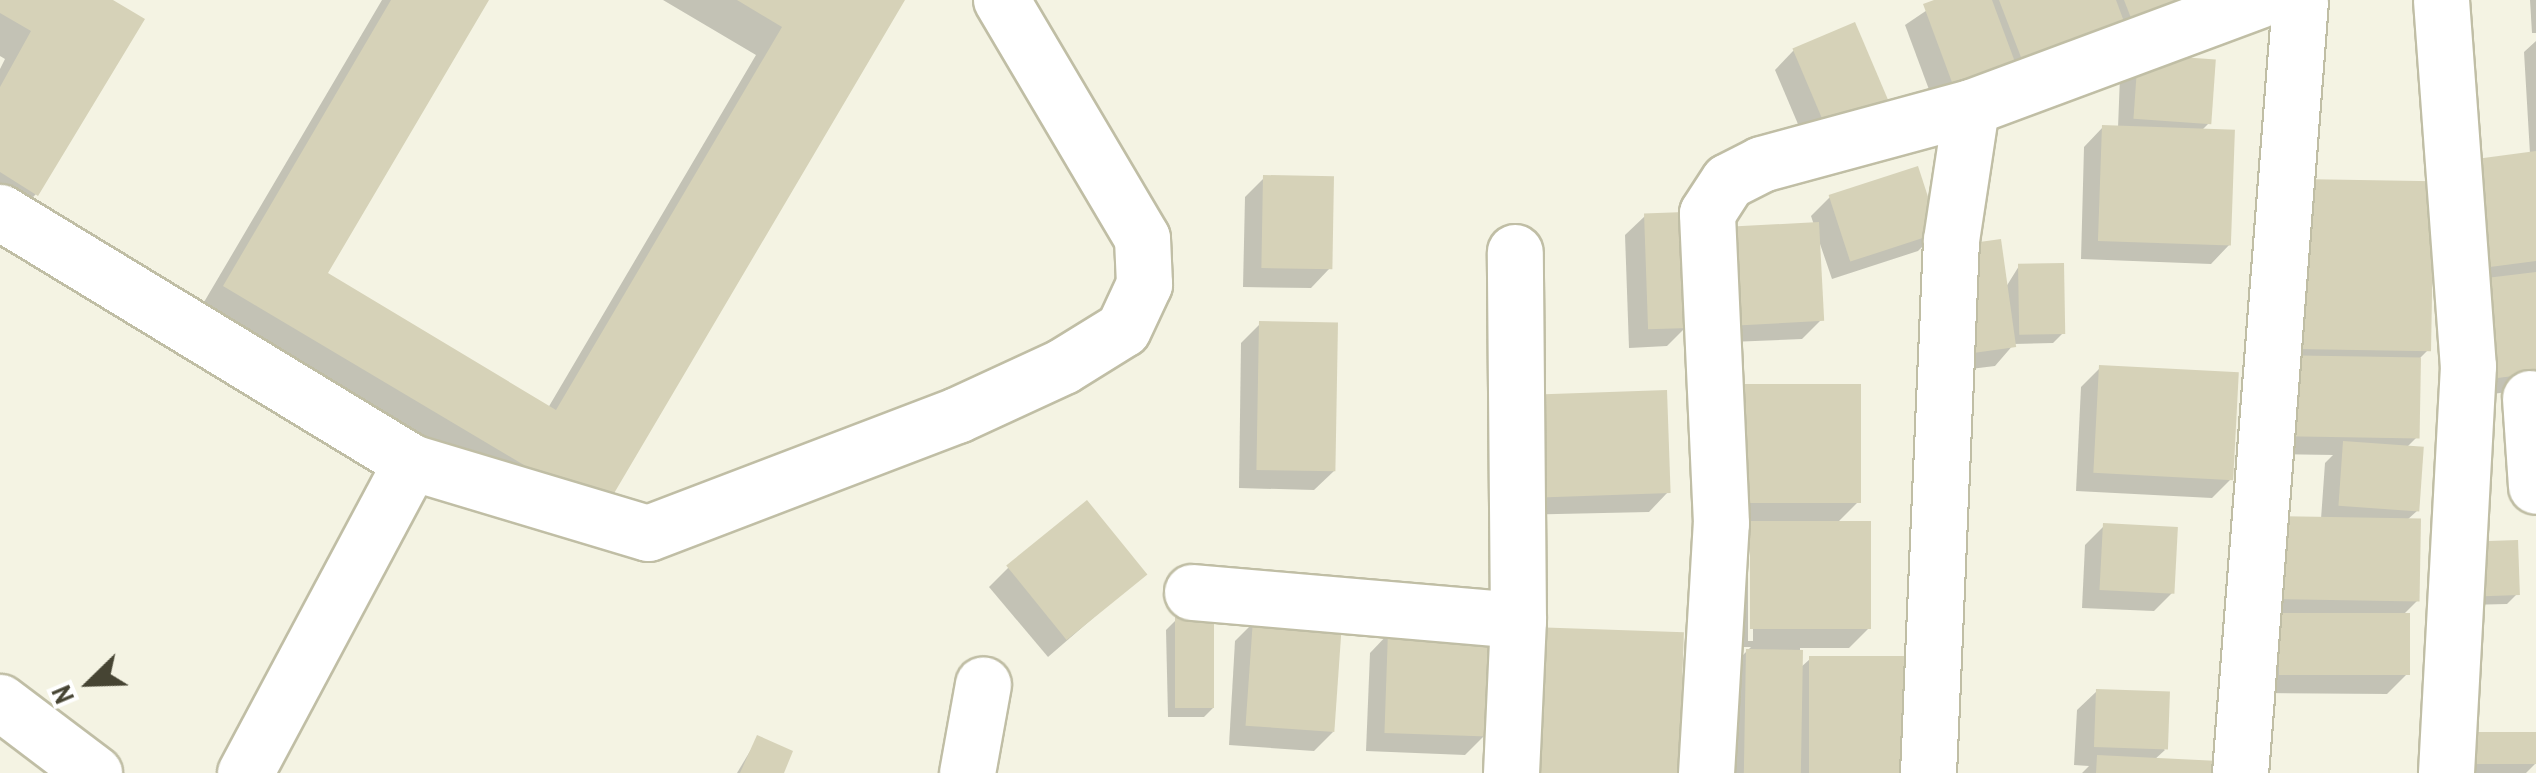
<!DOCTYPE html>
<style>
body{margin:0}
#map{position:relative;width:2536px;height:773px;overflow:hidden;background:#f4f3e3;font-family:"Archivo Narrow",sans-serif}
div>[style]{position:absolute}
[style*='--x']{left:calc(var(--x)*1px);top:calc(var(--y)*1px);width:calc(var(--w)*1px);rotate:calc(var(--a)*1deg)}
.shadow>*{inset:0;background:#0003}
.building>*{inset:0;background:#d6d2b8;transform-origin:0 0}
.roads{filter:drop-shadow(2px 0 #c0bea5) drop-shadow(-2px 0 #c0bea5) drop-shadow(0 2px #c0bea5) drop-shadow(0 -2px #c0bea5)}
.minor>*{height:55px;margin:-27.5px;padding:0 27.5px;transform-origin:27.5px;border-radius:27.5px;background:#fff}
span{translate:-50% -50%;white-space:nowrap;text-align:center;line-height:1.15;-webkit-text-stroke:10px #fff;paint-order:stroke}
.north{position:absolute;left:40px;top:633px;width:100px;height:100px;-webkit-text-stroke:8px #fff;paint-order:stroke;rotate:247deg;font-size:28px;font-weight:700;line-height:40px;text-align:center;color:#464433}
.north::after{content:'';display:block;margin:auto;width:35px;height:45px;background:#464433;clip-path:polygon(50% 0,100% 100%,50% 72%,0 100%)}
</style>
<div id="map">
<div class="shadow">
<i style="clip-path:polygon(0 0,108px 0,36px 194px,9px 222px,0 217px,0 69px,5px 59px,0 56px)"></i>
<i style="clip-path:polygon(382px 0,486px 0,325px 274px,548px 408px,756px 55px,663px 0,902px 0,573px 539px,197px 314px)"></i>
<i style="clip-path:polygon(1942px 0,2188px 0,1934px 103px,1905px 25px)"></i>
<i style="clip-path:polygon(2530px 0,2536px 0,2536px 33px,2532px 33px)"></i>
<i style="clip-path:polygon(2536px 41px,2536px 388px,2471px 397px,2458px 180px,2530px 154px,2524px 52px)"></i>
<i style="clip-path:polygon(1794px 50px,1885px 99px,1866px 118px,1806px 143px,1775px 70px)"></i>
<i style="clip-path:polygon(2214px 61px,2210px 122px,2201px 131px,2230px 244px,2211px 264px,2081px 259px,2084px 147px,2103px 127px,2118px 128px,2120px 76px)"></i>
<i style="clip-path:polygon(1264px 178px,1330px 268px,1311px 288px,1243px 287px,1245px 197px)"></i>
<i style="clip-path:polygon(1830px 197px,1937px 232px,1918px 251px,1832px 279px,1818px 238px,1821px 320px,1802px 339px,1705px 343px,1814px 225px,1811px 216px)"></i>
<i style="clip-path:polygon(2275px 206px,2429px 349px,2418px 360px,2418px 436px,2406px 448px,2417px 511px,2407px 520px,2418px 600px,2401px 617px,2406px 675px,2387px 694px,2260px 693px,2255px 617px,2321px 519px,2325px 463px,2333px 455px,2258px 454px)"></i>
<i style="clip-path:polygon(1645px 216px,1686px 327px,1667px 346px,1629px 348px,1625px 235px)"></i>
<i style="clip-path:polygon(2019px 266px,2063px 333px,2053px 343px,2014px 344px,1995px 366px,1954px 371px)"></i>
<i style="clip-path:polygon(1260px 324px,1334px 471px,1314px 490px,1239px 488px,1241px 343px)"></i>
<i style="clip-path:polygon(2100px 368px,2231px 479px,2212px 498px,2076px 491px,2081px 387px)"></i>
<i style="clip-path:polygon(evenodd,1719px 405px,1858px 502px,1836px 524px,1868px 629px,1849px 648px,1800px 648px,1800px 668px,1810px 659px,1923px 773px,1728px 773px,1728px 670px,1751px 647px,1732px 647px,1732px 543px,1754px 521px,1719px 521px,1719px 405px,1748px 539px,1753px 539px,1753px 641px,1748px 641px,1748px 539px)"></i>
<i style="clip-path:polygon(1512px 415px,1668px 492px,1649px 512px,1516px 515px)"></i>
<i style="clip-path:polygon(2104px 526px,2173px 592px,2154px 611px,2082px 608px,2085px 545px)"></i>
<i style="clip-path:polygon(2465px 553px,2517px 594px,2507px 604px,2466px 605px)"></i>
<i style="clip-path:polygon(1008px 568px,1145px 573px,1048px 657px,989px 587px)"></i>
<i style="clip-path:polygon(1176px 620px,1214px 707px,1204px 717px,1168px 717px,1166px 630px)"></i>
<i style="clip-path:polygon(1254px 622px,1333px 732px,1314px 751px,1229px 745px,1235px 641px)"></i>
<i style="clip-path:polygon(1389px 633px,1484px 736px,1465px 755px,1366px 751px,1370px 653px)"></i>
<i style="clip-path:polygon(2097px 691px,2165px 750px,2154px 760px,2215px 773px,2082px 773px,2089px 766px,2074px 765px,2077px 710px)"></i>
<i style="clip-path:polygon(758px 738px,781px 773px,737px 773px)"></i>
<i style="clip-path:polygon(2459px 747px,2536px 763px,2526px 773px,2460px 773px)"></i>
</div>
<div class="building">
<i style="clip-path:polygon(0 0,113px 0,145px 19px,38px 196px,0 172px,0 87px,31px 31px,0 13px)"></i>
<i style="clip-path:polygon(391px 0,489px 0,328px 273px,556px 410px,782px 27px,737px 0,905px 0,603px 512px,223px 286px)"></i>
<i style="clip-path:polygon(1934px 0,1992px 0,2015px 62px,1953px 85px,1923px 4px)"></i>
<i style="clip-path:polygon(1999px 0,2116px 0,2126px 27px,2024px 65px)"></i>
<i style="clip-path:polygon(2124px 0,2179px 0,2131px 18px)"></i>
<i style="left:1855px;top:22px;width:84px;height:68px;rotate:67deg"></i>
<i style="left:2138px;top:54px;width:78px;height:65px;rotate:4deg"></i>
<i style="left:2102px;top:125px;width:133px;height:116px;rotate:2deg"></i>
<i style="clip-path:polygon(2536px 151px,2536px 261px,2490px 267px,2476px 159px)"></i>
<i style="left:1918px;top:166px;width:70px;height:94px;rotate:72deg"></i>
<i style="left:1263px;top:175px;width:71px;height:93px;rotate:1deg"></i>
<i style="left:2299px;top:179px;width:135px;height:170px;rotate:1deg"></i>
<i style="left:1685px;top:212px;width:116px;height:41px;rotate:88deg"></i>
<i style="left:1819px;top:222px;width:99px;height:101px;rotate:87deg"></i>
<i style="left:2001px;top:239px;width:109px;height:45px;rotate:82deg"></i>
<i style="left:2064px;top:263px;width:71px;height:46px;rotate:89deg"></i>
<i style="clip-path:polygon(2536px 272px,2536px 373px,2490px 379px,2478px 279px)"></i>
<i style="left:1259px;top:321px;width:79px;height:149px;rotate:1deg"></i>
<i style="left:2277px;top:355px;width:144px;height:81px;rotate:1deg"></i>
<i style="left:2099px;top:365px;width:140px;height:108px;rotate:3deg"></i>
<i style="left:1737px;top:384px;width:124px;height:119px"></i>
<i style="left:1667px;top:390px;width:103px;height:137px;rotate:88deg"></i>
<i style="left:2343px;top:441px;width:81px;height:65px;rotate:4deg"></i>
<i style="left:1087px;top:500px;width:96px;height:104px;rotate:51deg"></i>
<i style="left:2274px;top:516px;width:147px;height:83px;rotate:1deg"></i>
<i style="left:1750px;top:521px;width:121px;height:108px"></i>
<i style="left:2103px;top:523px;width:75px;height:67px;rotate:3deg"></i>
<i style="left:2518px;top:540px;width:55px;height:44px;rotate:88deg"></i>
<i style="left:2279px;top:613px;width:131px;height:62px"></i>
<i style="left:1175px;top:617px;width:39px;height:91px"></i>
<i style="left:1253px;top:619px;width:89px;height:107px;rotate:4deg"></i>
<i style="left:1531px;top:627px;width:153px;height:146px;rotate:2deg"></i>
<i style="left:1388px;top:631px;width:103px;height:102px;rotate:2deg"></i>
<i style="left:1746px;top:649px;width:57px;height:124px;rotate:1deg"></i>
<i style="left:1809px;top:656px;width:117px;height:117px"></i>
<i style="left:2096px;top:689px;width:74px;height:58px;rotate:2deg"></i>
<i style="left:2536px;top:732px;width:32px;height:68px;rotate:90deg"></i>
<i style="clip-path:polygon(757px 735px,793px 751px,784px 773px,740px 773px)"></i>
<i style="clip-path:polygon(2097px 755px,2219px 761px,2218px 773px,2096px 773px)"></i>
</div>
<div class="roads">
<div class="minor">
<i style="--x:2441;--y:0;--w:367;--a:85.8"></i>
<i style="--x:2468;--y:366;--w:408;--a:93.1"></i>
<i style="--x:0;--y:212;--w:481;--a:31.3"></i>
<i style="--x:2530;--y:398;--w:88;--a:86.1"></i>
<i style="--x:1192;--y:592;--w:327;--a:4.9"></i>
<i style="--x:0;--y:702;--w:118;--a:37.1"></i>
<i style="--x:245;--y:773;--w:353;--a:-61.9"></i>
<i style="--x:411;--y:462;--w:247;--a:16.7"></i>
<i style="--x:648;--y:533;--w:331;--a:-20.9"></i>
<i style="--x:957;--y:415;--w:117;--a:-24.8"></i>
<i style="--x:1063;--y:366;--w:70;--a:-31.7"></i>
<i style="--x:1123;--y:329;--w:50;--a:-65"></i>
<i style="--x:1144;--y:284;--w:46;--a:-92.5"></i>
<i style="--x:1142;--y:238;--w:277;--a:-120.6"></i>
<i style="--x:967;--y:773;--w:90;--a:-79.8"></i>
<i style="--x:1511;--y:773;--w:153;--a:-87.4"></i>
<i style="--x:1518;--y:620;--w:368;--a:-90.5"></i>
<i style="--x:1706;--y:773;--w:250;--a:-86.6"></i>
<i style="--x:1721;--y:523;--w:310;--a:-92.6"></i>
<i style="--x:1707;--y:213;--w:38;--a:-57"></i>
<i style="--x:1728;--y:181;--w:37;--a:-27"></i>
<i style="--x:1761;--y:164;--w:218;--a:-15.2"></i>
<i style="--x:1971;--y:107;--w:307;--a:-20.4"></i>
<i style="--x:1928;--y:773;--w:533;--a:-87.53"></i>
<i style="--x:1951;--y:240;--w:134;--a:-81.4"></i>
<i style="--x:2240;--y:773;--w:775;--a:-85.56"></i>
</div>
</div>
<div class="north">N</div>
</div>
